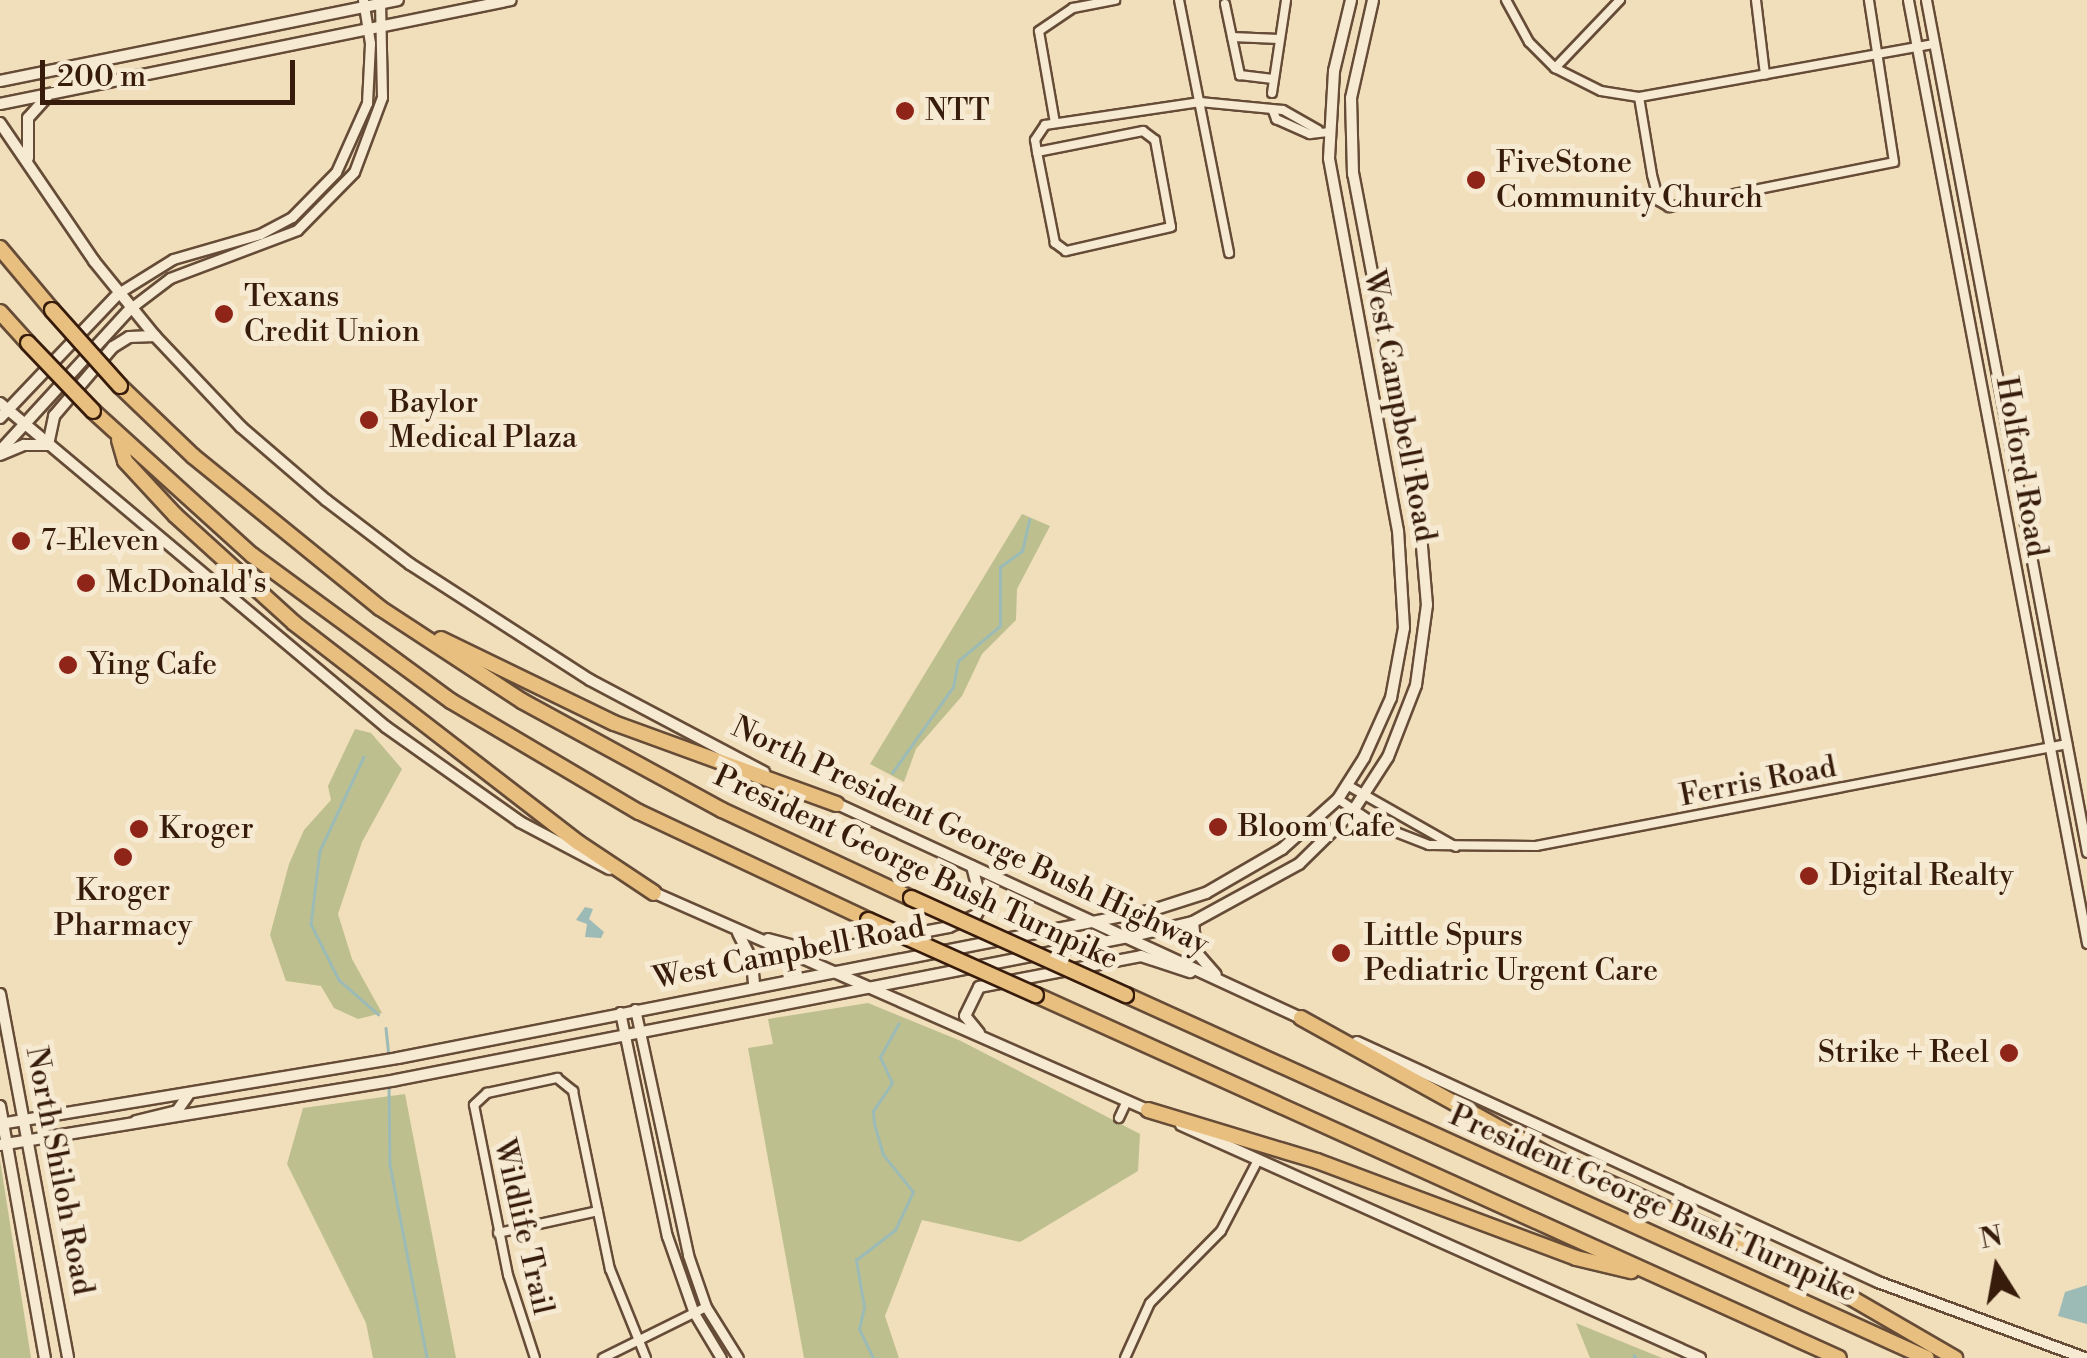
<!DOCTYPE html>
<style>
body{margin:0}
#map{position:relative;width:2087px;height:1358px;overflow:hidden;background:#f1debb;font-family:"Libre Bodoni",serif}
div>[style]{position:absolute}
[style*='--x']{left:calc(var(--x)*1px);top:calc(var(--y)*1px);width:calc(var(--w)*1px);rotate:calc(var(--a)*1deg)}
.green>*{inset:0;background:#bdc08e}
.water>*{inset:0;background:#9cbbb7}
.stream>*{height:2.5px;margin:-1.25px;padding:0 1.25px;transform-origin:1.25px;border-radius:1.25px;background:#9cbbb7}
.roads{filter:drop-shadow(2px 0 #664c37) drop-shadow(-2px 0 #664c37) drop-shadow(0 2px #664c37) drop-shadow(0 -2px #664c37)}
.minor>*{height:8px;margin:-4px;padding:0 4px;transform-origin:4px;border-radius:4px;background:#f6ead3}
.tertiary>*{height:9px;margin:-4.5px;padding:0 4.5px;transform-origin:4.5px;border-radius:4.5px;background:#f6ead3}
.secondary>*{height:10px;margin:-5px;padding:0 5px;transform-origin:5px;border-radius:5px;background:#f6ead3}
.motorway>*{height:14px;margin:-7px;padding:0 7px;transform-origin:7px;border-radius:7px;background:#e8bf7e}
.bridges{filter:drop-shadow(2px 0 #371b0b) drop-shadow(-2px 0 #371b0b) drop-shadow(0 2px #371b0b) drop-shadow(0 -2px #371b0b)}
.motorway-bridge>*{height:14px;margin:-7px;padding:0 7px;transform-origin:7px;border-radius:7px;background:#e8bf7e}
.dots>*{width:28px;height:28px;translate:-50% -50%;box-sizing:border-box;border:5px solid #f6ead3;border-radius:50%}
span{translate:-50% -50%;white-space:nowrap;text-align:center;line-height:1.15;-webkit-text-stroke:10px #f6ead3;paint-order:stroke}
.poi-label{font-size:30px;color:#371b0b}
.left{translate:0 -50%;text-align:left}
.right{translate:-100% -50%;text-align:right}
.street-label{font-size:30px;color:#371b0b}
.north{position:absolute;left:1947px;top:1218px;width:100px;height:100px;-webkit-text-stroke:8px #f6ead3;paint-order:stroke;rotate:349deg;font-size:28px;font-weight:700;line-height:40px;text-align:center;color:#371b0b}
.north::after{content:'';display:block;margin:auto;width:35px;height:45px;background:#371b0b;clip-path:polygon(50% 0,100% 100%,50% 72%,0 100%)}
.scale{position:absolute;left:40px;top:60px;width:255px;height:45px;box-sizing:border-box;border:5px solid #371b0b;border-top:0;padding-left:12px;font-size:30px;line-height:35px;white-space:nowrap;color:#371b0b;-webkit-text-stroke:8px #f6ead3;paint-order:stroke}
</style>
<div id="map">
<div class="green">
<i style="clip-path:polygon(1022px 514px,1050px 526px,1017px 589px,1016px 620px,982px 654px,962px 696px,916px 749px,904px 782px,870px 764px)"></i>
<i style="clip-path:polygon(355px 729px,371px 733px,402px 769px,362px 842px,338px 914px,352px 959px,382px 1013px,358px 1019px,334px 1008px,321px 986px,286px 981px,270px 935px,289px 864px,304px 830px,331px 800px,328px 786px)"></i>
<i style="clip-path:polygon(868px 1003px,961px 1041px,1140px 1134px,1138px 1171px,1020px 1242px,922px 1220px,885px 1316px,899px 1358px,804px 1358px,748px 1048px,773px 1044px,768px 1019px)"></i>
<i style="clip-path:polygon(405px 1094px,456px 1358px,373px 1358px,366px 1323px,287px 1164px,303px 1108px)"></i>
<i style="clip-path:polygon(0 1160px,31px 1358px,0 1358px)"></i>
<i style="clip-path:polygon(1576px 1323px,1662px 1358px,1590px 1358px)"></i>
</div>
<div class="water">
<i style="clip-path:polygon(585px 907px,593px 909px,589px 919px,604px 932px,601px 938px,585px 937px,587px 924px,576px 920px)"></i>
<i style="clip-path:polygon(2087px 1285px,2087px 1324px,2058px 1316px,2065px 1292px)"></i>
</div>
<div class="stream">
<i style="--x:364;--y:757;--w:104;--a:115.1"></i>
<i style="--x:320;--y:851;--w:74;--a:97"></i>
<i style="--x:311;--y:924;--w:63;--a:63.4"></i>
<i style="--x:339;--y:980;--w:52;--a:41.1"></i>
<i style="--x:892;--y:773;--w:105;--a:-54.7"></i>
<i style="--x:953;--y:687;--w:26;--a:-79"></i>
<i style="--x:958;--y:661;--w:55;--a:-39.8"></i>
<i style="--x:1000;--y:626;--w:59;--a:-90"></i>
<i style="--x:1000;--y:567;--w:27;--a:-36"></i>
<i style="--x:1022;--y:551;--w:32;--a:-77"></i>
<i style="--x:386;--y:1028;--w:28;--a:84"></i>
<i style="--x:389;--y:1084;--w:81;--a:89.3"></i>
<i style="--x:390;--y:1165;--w:197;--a:79.1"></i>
<i style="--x:1634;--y:1355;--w:4;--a:56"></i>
<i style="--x:873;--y:1358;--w:32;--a:-116"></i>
<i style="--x:859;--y:1329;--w:23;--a:-77"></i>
<i style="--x:864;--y:1307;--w:48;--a:-99.7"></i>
<i style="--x:856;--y:1260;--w:49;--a:-37.6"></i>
<i style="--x:895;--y:1230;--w:42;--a:-64.7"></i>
<i style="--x:913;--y:1192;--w:48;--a:-129"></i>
<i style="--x:883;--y:1155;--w:33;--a:-106"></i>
<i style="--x:874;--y:1123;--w:12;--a:-95"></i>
<i style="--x:873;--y:1111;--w:34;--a:-56"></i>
<i style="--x:892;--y:1083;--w:29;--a:-115"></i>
<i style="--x:880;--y:1057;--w:38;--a:-61"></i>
</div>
<div class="roads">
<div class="minor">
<i style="--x:1179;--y:0;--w:258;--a:78.8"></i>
<i style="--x:1506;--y:0;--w:48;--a:61.3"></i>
<i style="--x:1529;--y:42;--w:37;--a:45"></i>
<i style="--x:1555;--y:68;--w:51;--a:26.6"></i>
<i style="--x:1601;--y:91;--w:38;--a:9"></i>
<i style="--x:1639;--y:97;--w:300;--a:-10.2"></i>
<i style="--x:1756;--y:0;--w:75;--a:83.1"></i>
<i style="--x:1225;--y:4;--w:73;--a:78.1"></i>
<i style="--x:1240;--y:75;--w:33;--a:7"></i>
<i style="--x:1232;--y:37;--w:47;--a:2.4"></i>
<i style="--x:1555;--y:68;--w:94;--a:-46.3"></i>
<i style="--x:1272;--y:93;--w:94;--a:-81.4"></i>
<i style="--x:1639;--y:97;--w:79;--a:80.5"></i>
<i style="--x:1652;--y:175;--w:27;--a:75"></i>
<i style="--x:1659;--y:201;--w:12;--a:31"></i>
<i style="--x:1669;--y:207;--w:229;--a:-11.3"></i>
<i style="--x:1894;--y:162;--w:164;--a:-98.8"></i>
<i style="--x:1273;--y:111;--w:9;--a:69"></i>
<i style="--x:1276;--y:119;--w:37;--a:24"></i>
<i style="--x:1310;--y:134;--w:18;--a:-6"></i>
<i style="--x:1055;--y:123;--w:93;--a:-99.9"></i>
<i style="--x:1039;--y:31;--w:41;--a:-34.1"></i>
<i style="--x:1073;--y:8;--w:43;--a:-10.8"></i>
<i style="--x:1037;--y:152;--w:108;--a:-11.2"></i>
<i style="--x:1143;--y:131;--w:15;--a:37"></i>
<i style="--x:1155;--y:140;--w:88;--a:79.6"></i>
<i style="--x:1171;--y:227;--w:108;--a:167.1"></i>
<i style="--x:1066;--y:251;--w:14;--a:-144"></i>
<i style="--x:1055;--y:243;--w:93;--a:-101.2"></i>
<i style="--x:1037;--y:152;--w:12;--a:-99"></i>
<i style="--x:1035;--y:140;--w:18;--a:-56"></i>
<i style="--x:1045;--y:125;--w:157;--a:-8.4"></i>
<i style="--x:1200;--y:102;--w:83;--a:5.5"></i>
<i style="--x:1283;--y:110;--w:40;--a:29.7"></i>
<i style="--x:1347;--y:785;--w:125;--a:29.6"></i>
<i style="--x:1338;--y:799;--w:45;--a:34"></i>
<i style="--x:1375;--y:824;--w:58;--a:21.3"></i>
<i style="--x:1429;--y:845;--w:107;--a:0.5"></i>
<i style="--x:1536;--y:846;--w:541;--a:-10.87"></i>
<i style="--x:1119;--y:1118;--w:19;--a:-65"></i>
<i style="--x:498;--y:1233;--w:102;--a:-12.4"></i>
<i style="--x:535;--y:1358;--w:87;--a:-108"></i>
<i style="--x:508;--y:1275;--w:173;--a:-101.3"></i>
<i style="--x:474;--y:1105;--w:18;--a:-43"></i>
<i style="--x:487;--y:1093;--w:72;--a:-12.1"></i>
<i style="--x:557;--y:1078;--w:21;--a:39"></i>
<i style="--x:573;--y:1091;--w:182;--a:78.3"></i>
<i style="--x:610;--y:1269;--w:96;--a:68"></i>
<i style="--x:603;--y:1358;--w:115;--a:-26.3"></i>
<i style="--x:1125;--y:1358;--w:60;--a:-65.6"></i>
<i style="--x:1150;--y:1303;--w:101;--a:-45.4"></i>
<i style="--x:1221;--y:1231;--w:80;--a:-62.5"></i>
</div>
<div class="tertiary">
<i style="--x:1908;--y:0;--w:960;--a:79.25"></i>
<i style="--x:1926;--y:0;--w:867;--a:79.3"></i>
<i style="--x:120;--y:292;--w:62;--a:-31.9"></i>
<i style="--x:173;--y:259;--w:91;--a:-16"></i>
<i style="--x:260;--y:234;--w:36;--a:-28"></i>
<i style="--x:292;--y:217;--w:63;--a:-45.6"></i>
<i style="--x:336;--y:172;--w:76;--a:-65.8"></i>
<i style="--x:367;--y:103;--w:60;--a:-87.1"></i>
<i style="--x:370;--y:43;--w:44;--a:-99.2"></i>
<i style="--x:132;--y:307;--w:48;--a:-37.3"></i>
<i style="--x:170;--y:278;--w:136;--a:-20.7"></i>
<i style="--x:297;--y:230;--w:81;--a:-45.5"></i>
<i style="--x:354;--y:172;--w:80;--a:-69.5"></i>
<i style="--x:382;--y:97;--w:97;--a:-91.2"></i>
<i style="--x:635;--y:1009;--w:252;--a:77.8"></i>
<i style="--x:688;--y:1255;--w:55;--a:70.9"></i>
<i style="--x:706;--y:1307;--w:60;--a:57.9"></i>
<i style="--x:620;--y:1012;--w:229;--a:78.2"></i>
<i style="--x:667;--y:1236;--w:82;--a:70.7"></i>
<i style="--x:694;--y:1313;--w:52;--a:59"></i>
</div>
<div class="secondary">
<i style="--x:0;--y:81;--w:406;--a:-11.5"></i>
<i style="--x:0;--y:104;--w:521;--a:-11.5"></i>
<i style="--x:0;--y:123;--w:167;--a:55.7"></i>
<i style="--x:94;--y:261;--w:97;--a:50.9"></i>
<i style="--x:155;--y:336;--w:125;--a:46.6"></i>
<i style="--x:241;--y:427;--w:112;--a:40.7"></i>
<i style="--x:326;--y:500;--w:106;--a:37.3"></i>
<i style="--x:410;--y:564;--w:214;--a:32.8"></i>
<i style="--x:590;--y:680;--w:197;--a:27.9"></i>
<i style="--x:28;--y:158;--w:40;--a:-90"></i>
<i style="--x:28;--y:118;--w:27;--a:-48"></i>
<i style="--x:0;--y:403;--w:504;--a:40.01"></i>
<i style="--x:386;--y:727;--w:164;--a:35.3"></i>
<i style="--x:520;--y:822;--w:101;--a:27.8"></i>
<i style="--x:0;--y:418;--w:174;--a:-46.4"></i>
<i style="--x:0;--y:451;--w:195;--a:-47.5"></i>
<i style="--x:0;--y:455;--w:26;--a:-23"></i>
<i style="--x:24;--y:445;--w:24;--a:0"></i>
<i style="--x:48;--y:445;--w:30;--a:-78"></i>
<i style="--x:54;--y:416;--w:91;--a:-49.5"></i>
<i style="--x:113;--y:347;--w:19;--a:-32"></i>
<i style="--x:129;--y:337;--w:26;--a:-2"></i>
<i style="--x:835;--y:803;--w:518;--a:24.78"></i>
<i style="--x:650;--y:891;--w:548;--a:23.76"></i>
<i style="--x:1193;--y:922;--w:30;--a:84"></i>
<i style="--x:1196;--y:952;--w:30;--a:49"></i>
<i style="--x:738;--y:933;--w:31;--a:63"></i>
<i style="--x:752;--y:961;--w:24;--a:85"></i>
<i style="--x:768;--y:939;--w:51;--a:14.9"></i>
<i style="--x:817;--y:952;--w:134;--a:-10.7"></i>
<i style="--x:949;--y:927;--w:30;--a:-24"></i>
<i style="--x:976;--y:915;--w:12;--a:-59"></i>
<i style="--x:982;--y:905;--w:40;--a:-104.4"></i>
<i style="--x:0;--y:994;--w:370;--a:79.4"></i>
<i style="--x:979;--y:1033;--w:22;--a:-129"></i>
<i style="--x:965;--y:1016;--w:32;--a:-64"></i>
<i style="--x:979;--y:987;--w:165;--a:-10.8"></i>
<i style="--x:1141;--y:956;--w:52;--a:18.1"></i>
<i style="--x:1357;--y:1042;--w:574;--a:24.73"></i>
<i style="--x:1878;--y:1282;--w:221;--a:20.2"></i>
<i style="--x:0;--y:1106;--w:256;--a:79.9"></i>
<i style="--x:136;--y:1121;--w:42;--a:-13.7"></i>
<i style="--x:177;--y:1111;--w:19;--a:-55"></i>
<i style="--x:0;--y:1124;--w:403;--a:-9.4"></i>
<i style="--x:398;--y:1058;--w:769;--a:-11.09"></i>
<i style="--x:1153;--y:910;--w:56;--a:-17.8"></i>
<i style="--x:1206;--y:893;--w:88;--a:-30.1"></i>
<i style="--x:1282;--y:849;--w:75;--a:-41.8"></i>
<i style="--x:1338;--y:799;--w:49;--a:-57.6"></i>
<i style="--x:1364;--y:758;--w:66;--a:-65.8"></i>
<i style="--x:1391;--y:698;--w:71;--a:-79.5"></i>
<i style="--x:1404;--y:628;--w:97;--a:-93.5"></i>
<i style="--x:1398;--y:531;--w:379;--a:-100.5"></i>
<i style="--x:1329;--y:158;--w:87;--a:-86.7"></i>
<i style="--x:1334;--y:71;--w:73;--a:-76.5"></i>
<i style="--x:1181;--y:1125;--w:569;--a:24.18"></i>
<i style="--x:0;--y:1145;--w:401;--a:-9.3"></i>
<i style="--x:396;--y:1080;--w:747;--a:-11.04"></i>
<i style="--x:1129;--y:937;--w:66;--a:-13.2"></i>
<i style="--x:1193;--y:922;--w:121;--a:-28.7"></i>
<i style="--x:1299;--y:864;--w:76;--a:-44.5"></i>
<i style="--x:1353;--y:811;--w:64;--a:-57.1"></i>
<i style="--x:1388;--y:757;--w:77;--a:-68.7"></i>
<i style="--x:1416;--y:685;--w:81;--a:-82.2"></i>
<i style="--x:1427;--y:605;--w:81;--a:-94.9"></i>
<i style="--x:1420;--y:524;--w:356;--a:-100.8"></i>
<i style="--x:1353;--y:174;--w:76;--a:-91.5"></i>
<i style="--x:1351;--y:98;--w:100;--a:-77.3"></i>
</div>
<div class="motorway">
<i style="--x:0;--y:248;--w:81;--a:50"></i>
<i style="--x:0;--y:312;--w:42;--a:47.9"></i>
<i style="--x:120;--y:386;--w:101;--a:43.8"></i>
<i style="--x:193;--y:456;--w:241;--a:39.1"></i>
<i style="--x:380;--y:608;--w:170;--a:33.2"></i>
<i style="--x:522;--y:701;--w:228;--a:28.6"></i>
<i style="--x:722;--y:810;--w:208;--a:25"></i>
<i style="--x:93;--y:411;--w:215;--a:42.2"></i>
<i style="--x:252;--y:555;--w:247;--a:36.3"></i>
<i style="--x:451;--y:701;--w:218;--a:30.6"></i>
<i style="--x:639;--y:812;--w:253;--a:25.2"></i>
<i style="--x:119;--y:440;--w:22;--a:74"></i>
<i style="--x:125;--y:461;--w:74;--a:47.2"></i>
<i style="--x:175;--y:515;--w:161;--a:42.2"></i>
<i style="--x:294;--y:623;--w:360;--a:37.7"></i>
<i style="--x:579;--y:843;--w:90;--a:33.7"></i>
<i style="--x:441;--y:639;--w:192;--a:25.9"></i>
<i style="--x:614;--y:723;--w:237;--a:20"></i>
<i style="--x:1036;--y:995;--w:881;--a:24.33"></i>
<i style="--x:1126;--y:995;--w:879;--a:24.38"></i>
<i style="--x:1301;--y:1018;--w:285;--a:29"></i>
<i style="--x:1550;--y:1156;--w:286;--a:24.4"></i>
<i style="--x:1810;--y:1274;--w:168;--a:30.1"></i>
<i style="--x:1148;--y:1110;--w:177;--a:16.8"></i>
<i style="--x:1317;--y:1161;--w:277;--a:20.5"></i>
<i style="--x:1576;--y:1258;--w:57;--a:13.3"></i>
</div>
</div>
<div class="bridges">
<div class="motorway-bridge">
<i style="--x:52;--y:310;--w:102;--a:48.2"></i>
<i style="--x:28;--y:343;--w:94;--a:46.3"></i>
<i style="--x:911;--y:898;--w:236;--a:24.3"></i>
<i style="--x:868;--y:920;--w:184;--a:24.1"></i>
</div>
</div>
<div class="dots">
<i style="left:905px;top:111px;background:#8f2418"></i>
<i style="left:1476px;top:180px;background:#8f2418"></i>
<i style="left:224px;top:314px;background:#8f2418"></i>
<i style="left:369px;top:420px;background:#8f2418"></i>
<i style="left:21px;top:541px;background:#8f2418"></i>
<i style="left:86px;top:583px;background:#8f2418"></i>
<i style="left:68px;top:665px;background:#8f2418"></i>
<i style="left:1218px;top:827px;background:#8f2418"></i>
<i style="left:139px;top:829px;background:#8f2418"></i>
<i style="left:123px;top:857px;background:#8f2418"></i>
<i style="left:1809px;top:876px;background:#8f2418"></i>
<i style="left:1341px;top:953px;background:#8f2418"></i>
<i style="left:2009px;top:1053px;background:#8f2418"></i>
</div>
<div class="poi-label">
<span class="left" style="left:925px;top:111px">NTT</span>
<span class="left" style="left:1496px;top:180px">FiveStone<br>Community Church</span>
<span class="left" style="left:244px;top:314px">Texans<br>Credit Union</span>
<span class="left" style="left:389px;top:420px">Baylor<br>Medical Plaza</span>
<span class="left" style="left:41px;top:541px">7-Eleven</span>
<span class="left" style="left:106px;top:583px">McDonald's</span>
<span class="left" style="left:88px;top:665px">Ying Cafe</span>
<span class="left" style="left:1238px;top:827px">Bloom Cafe</span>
<span class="left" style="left:159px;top:829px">Kroger</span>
<span class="left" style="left:1829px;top:876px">Digital Realty</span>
<span style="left:123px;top:908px">Kroger<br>Pharmacy</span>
<span class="left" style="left:1364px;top:953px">Little Spurs<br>Pediatric Urgent Care</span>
<span class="right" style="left:1989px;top:1053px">Strike + Reel</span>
</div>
<div class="street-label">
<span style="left:1399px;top:406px;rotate:79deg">West Campbell Road</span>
<span style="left:2021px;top:467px;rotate:80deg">Holford Road</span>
<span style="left:1758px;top:782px;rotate:-11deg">Ferris Road</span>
<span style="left:970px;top:836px;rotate:25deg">North President George Bush Highway</span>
<span style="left:916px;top:868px;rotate:25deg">President George Bush Turnpike</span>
<span style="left:789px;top:953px;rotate:-11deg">West Campbell Road</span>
<span style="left:59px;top:1171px;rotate:79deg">North Shiloh Road</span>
<span style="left:1653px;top:1204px;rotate:24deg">President George Bush Turnpike</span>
<span style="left:523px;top:1227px;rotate:77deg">Wildlife Trail</span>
</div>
<div class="north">N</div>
<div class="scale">200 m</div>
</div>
